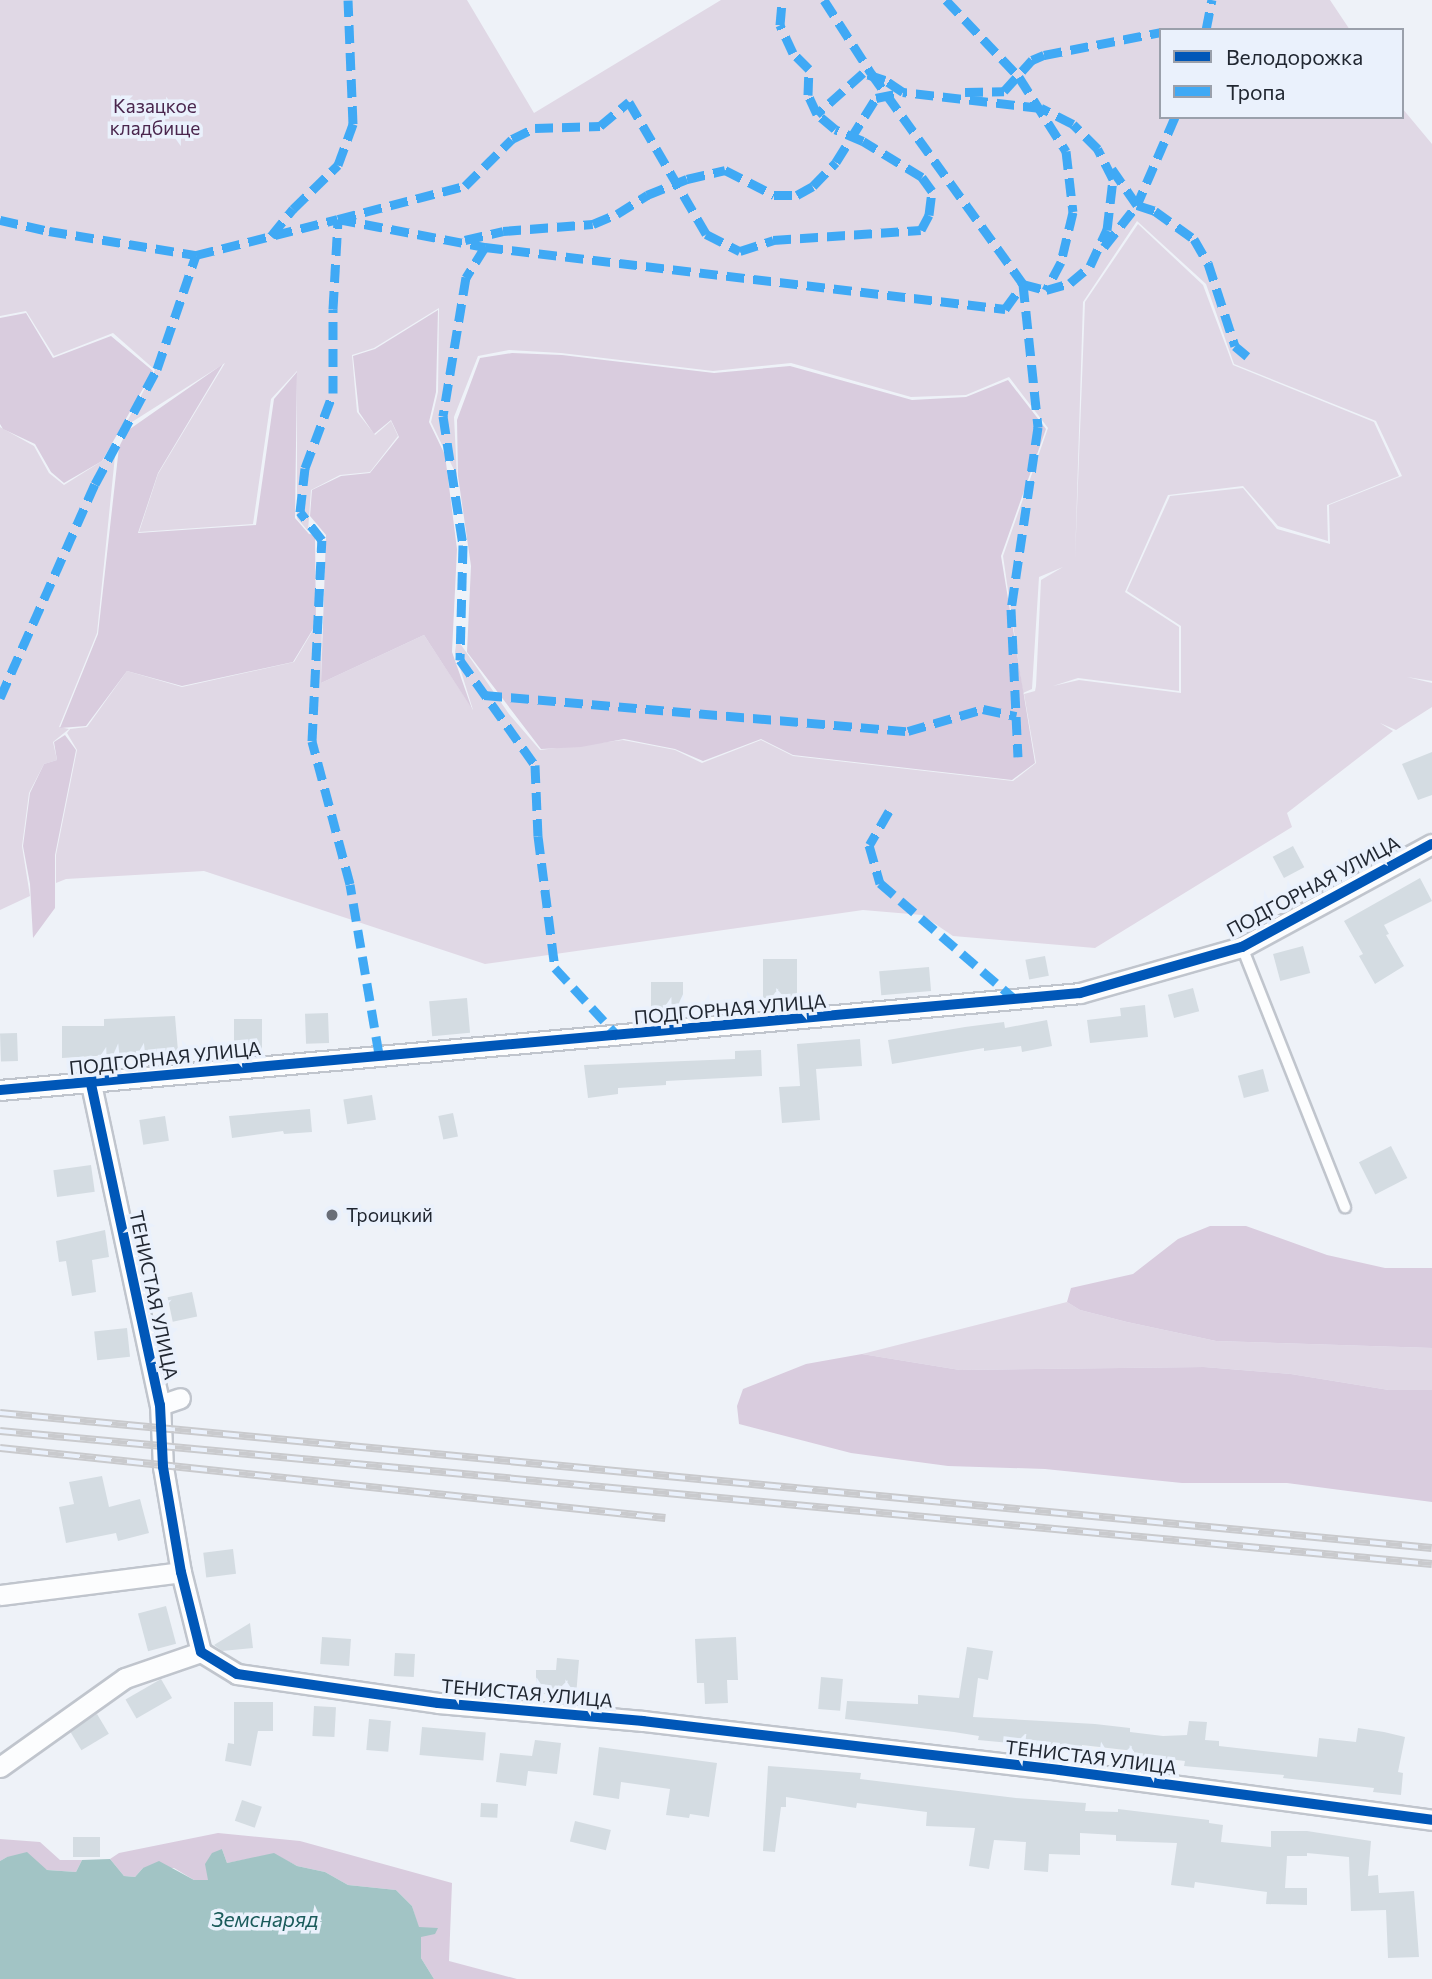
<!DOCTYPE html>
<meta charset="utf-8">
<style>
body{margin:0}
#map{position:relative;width:1432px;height:1979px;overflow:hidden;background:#eef2f8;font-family:Commissioner,sans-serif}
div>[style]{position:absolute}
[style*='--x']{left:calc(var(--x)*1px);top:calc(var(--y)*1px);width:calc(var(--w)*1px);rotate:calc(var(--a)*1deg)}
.green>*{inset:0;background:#e0d8e5}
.forest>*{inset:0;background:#d9ccde}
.water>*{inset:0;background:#a2c4c5}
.building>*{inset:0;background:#d4dce2;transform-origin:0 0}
.roads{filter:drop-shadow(2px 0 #c0c5cd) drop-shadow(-2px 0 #c0c5cd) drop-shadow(0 2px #c0c5cd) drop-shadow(0 -2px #c0c5cd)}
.lane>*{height:10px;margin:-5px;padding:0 5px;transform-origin:5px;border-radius:5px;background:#fcfdfe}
.street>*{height:19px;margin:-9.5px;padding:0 9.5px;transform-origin:9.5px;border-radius:9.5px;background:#fcfdfe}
.rail>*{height:8px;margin-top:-4px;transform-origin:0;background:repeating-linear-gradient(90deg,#eaf1fc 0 16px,#c9cacd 0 32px);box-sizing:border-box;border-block:2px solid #c9cacd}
.quiet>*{height:9px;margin-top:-4.5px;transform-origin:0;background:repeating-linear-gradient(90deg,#3fa9f5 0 18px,transparent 0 27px)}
.cycleway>*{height:10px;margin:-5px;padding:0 5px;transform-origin:5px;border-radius:5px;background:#0057b8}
.dots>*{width:19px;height:19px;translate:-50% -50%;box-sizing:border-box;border:4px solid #eaf1fc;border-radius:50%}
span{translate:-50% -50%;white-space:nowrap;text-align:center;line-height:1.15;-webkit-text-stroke:7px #eaf1fc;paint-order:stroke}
.park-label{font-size:19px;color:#4a264d}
.street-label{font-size:19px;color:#212731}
.poi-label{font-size:19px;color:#212731}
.left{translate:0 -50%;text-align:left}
.water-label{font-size:21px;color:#1b5b5b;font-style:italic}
.legend{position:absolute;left:1159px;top:28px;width:245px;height:91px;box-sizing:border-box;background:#eaf1fc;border:2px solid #9aa0ab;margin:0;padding:9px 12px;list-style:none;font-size:21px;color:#212731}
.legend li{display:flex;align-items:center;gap:14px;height:35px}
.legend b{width:35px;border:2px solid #9aa0ab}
</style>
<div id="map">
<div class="green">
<i style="clip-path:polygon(evenodd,0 0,467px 0,534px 113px,721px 0,1330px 0,1350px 30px,1161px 30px,1161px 117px,1402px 117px,1402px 108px,1432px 144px,1432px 681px,1407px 677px,1432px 683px,1432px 707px,1396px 730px,1380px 723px,1393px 731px,1287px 813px,1292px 827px,1095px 948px,953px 936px,922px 915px,863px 910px,485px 964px,204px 871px,66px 879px,56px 883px,56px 855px,77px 750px,67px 733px,70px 729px,87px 727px,127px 671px,182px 687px,294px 662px,322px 615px,321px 683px,424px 635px,473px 710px,455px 652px,457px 639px,509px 714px,540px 750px,623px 740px,675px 750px,702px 763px,761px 740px,793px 756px,1013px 781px,1036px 763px,1024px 694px,1035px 691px,1036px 686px,1041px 580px,1063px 567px,1039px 577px,1032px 689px,1023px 693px,1003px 556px,1048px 428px,1009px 377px,966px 395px,911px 397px,791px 363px,713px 371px,561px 353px,509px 350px,478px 356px,454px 417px,457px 476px,431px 422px,438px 392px,439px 308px,374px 348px,352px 355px,357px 412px,375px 435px,391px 421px,398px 436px,370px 472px,340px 475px,311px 490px,308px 531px,297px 518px,297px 371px,271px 399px,253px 524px,139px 532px,158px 474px,225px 363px,124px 427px,155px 370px,113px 333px,54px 356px,26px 311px,0 316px,0 0,1137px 221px,1206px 284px,1234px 364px,1376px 421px,1402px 476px,1329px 505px,1330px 544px,1277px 529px,1243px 488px,1170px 496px,1127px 591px,1181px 626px,1181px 693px,1079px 680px,1053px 686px,1078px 678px,1179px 691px,1179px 627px,1125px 592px,1168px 495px,1243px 486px,1278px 526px,1328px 541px,1327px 505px,1399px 476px,1374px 422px,1233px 365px,1203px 285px,1138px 224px,1085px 302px,1075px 560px,1083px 302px,1137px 221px)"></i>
<i style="clip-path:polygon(0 427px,34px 446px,49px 473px,64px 485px,102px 461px,116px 446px,97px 633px,59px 727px,69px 729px,53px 742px,57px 760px,44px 764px,29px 793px,22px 846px,30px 896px,0 910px)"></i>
<i style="clip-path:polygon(1067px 1302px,1080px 1310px,1127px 1322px,1216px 1341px,1432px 1348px,1432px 1390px,1389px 1390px,1291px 1374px,1204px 1367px,960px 1370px,862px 1354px)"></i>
</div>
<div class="forest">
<i style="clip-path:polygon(438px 310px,436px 392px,429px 422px,445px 455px,457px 549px,452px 652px,472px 709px,424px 635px,321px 683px,326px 535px,310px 516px,312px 490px,341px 476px,370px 473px,399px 437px,391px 420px,374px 434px,359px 412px,353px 356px,375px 349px)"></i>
<i style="clip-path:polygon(26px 313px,53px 358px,111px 336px,153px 371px,102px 461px,64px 483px,51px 472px,35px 444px,3px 429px,0 424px,0 318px)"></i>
<i style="clip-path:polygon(512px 353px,562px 355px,714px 373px,790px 366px,912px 400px,966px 397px,1008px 380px,1046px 429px,1001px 556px,1035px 763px,1012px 780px,793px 755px,761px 739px,703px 761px,675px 749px,624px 739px,581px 747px,541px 749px,467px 652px,471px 566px,458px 476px,457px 420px,480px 358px)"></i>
<i style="clip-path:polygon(223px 364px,158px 473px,138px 533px,256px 525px,274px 399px,297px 372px,295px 518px,309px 534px,315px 535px,316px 624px,293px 662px,182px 686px,127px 671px,86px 726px,60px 728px,98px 634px,119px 447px,127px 431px)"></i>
<i style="clip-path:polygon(65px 735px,76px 750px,55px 855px,55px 908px,33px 938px,30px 884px,23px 846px,30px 793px,44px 764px,57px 760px,54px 742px)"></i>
<i style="clip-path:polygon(1210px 1226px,1246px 1226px,1327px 1255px,1385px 1268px,1432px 1268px,1432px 1348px,1216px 1341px,1127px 1322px,1080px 1310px,1067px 1302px,1071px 1288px,1133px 1274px,1178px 1239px)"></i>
<i style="clip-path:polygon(862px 1354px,960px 1370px,1204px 1367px,1291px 1374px,1389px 1390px,1432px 1390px,1432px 1502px,1287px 1483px,1182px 1483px,1045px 1469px,948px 1466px,851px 1453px,739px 1424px,737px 1406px,743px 1389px,806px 1364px)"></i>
<i style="clip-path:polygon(218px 1833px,300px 1841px,452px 1883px,449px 1961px,517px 1979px,434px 1979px,421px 1958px,421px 1936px,412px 1906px,396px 1890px,348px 1885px,325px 1872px,297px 1866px,274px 1854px,227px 1863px,222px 1849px,208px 1880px,194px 1880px,174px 1868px,143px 1868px,135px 1877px,124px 1876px,110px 1859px,119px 1853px)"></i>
<i style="clip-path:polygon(0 1839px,40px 1842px,60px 1860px,82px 1860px,76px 1872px,47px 1870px,7px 1857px,0 1861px)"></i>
</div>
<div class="water">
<i style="clip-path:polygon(222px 1849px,227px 1863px,274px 1853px,297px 1866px,325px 1872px,348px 1885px,396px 1890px,412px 1906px,419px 1927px,438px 1928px,435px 1934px,421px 1937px,421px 1958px,434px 1979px,0 1979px,0 1861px,7px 1857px,27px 1852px,47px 1870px,76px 1872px,82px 1860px,110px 1859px,124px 1876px,135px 1877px,143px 1868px,159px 1861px,194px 1880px,208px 1880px,205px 1864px,212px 1853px)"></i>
</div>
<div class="building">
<i style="clip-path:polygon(1432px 752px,1432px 795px,1418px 800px,1402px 764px)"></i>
<i style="left:1293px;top:846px;width:24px;height:23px;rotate:62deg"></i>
<i style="clip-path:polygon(1420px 878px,1432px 901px,1384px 925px,1389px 934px,1386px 935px,1404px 966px,1375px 984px,1359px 956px,1363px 954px,1344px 921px)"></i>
<i style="left:1303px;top:946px;width:28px;height:31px;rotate:75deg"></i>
<i style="left:1045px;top:956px;width:20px;height:20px;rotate:79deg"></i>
<i style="left:763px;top:959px;width:34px;height:39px"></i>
<i style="left:929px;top:967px;width:24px;height:50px;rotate:85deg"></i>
<i style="left:651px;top:982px;width:32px;height:29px"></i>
<i style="left:1193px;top:988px;width:24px;height:26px;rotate:75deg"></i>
<i style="left:467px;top:998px;width:35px;height:38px;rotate:85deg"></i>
<i style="clip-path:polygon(1145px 1005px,1148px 1037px,1090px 1043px,1087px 1020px,1121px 1016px,1120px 1008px)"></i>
<i style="left:328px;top:1013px;width:30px;height:23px;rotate:88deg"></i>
<i style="clip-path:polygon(175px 1016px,178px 1051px,62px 1058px,62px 1026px,104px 1026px,104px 1019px)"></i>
<i style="left:234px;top:1019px;width:28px;height:33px"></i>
<i style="clip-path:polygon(1047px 1020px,1052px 1046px,1022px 1052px,1021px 1046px,984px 1051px,984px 1048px,892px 1064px,888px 1040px,965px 1027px,1004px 1022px,1005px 1028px)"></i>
<i style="left:17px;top:1033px;width:28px;height:17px;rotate:88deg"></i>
<i style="clip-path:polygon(860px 1039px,862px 1066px,816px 1069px,820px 1120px,782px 1123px,779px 1087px,800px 1086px,797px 1044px)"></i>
<i style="clip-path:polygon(761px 1050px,762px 1076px,666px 1081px,666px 1085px,618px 1088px,618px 1094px,588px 1098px,584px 1065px,735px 1059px,735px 1051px)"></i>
<i style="left:1263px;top:1069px;width:23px;height:26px;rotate:75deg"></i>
<i style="left:372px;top:1095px;width:25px;height:29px;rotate:81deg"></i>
<i style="clip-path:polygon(310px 1109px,312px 1132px,284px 1134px,283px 1131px,232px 1138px,229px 1116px)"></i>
<i style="left:453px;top:1113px;width:24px;height:15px;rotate:78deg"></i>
<i style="left:165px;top:1116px;width:25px;height:26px;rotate:81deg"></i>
<i style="left:1391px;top:1146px;width:36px;height:36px;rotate:63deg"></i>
<i style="left:91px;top:1165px;width:27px;height:38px;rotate:82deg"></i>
<i style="clip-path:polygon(105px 1230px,109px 1257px,92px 1260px,96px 1292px,72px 1296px,66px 1261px,59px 1262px,56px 1241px)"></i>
<i style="left:192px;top:1292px;width:25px;height:25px;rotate:78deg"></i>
<i style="left:127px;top:1328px;width:29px;height:33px;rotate:84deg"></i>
<i style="clip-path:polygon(102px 1476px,109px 1507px,140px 1499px,149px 1533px,118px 1541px,116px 1533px,66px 1543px,59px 1507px,74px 1504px,69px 1482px)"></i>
<i style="left:233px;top:1549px;width:25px;height:30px;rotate:83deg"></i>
<i style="left:166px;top:1606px;width:39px;height:29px;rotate:75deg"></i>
<i style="clip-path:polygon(250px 1623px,253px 1648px,222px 1651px,214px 1645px)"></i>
<i style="left:322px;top:1637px;width:29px;height:27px;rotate:4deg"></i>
<i style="clip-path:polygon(736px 1637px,738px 1680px,727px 1680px,728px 1703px,705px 1704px,704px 1683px,697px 1683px,695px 1639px)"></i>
<i style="clip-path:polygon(967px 1647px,993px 1651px,988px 1680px,978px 1678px,973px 1717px,1095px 1724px,1130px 1728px,1130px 1732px,1163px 1736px,1187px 1735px,1189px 1721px,1207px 1722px,1205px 1740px,1219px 1741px,1219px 1746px,1317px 1757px,1319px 1738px,1356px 1742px,1358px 1728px,1384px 1732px,1405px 1737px,1398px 1772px,1403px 1773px,1401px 1795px,1373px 1792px,1374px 1788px,1283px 1778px,1284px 1775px,1184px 1766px,1185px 1761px,1134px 1755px,1134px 1751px,1082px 1745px,1082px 1750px,978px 1740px,979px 1736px,954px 1732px,845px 1719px,847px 1701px,918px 1704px,918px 1695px,959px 1698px)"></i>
<i style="left:395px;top:1653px;width:20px;height:23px;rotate:3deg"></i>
<i style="clip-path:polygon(557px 1658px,579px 1660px,576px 1696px,536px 1693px,536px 1670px,556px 1670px)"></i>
<i style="left:821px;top:1677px;width:22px;height:32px;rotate:5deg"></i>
<i style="left:161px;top:1679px;width:22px;height:41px;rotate:60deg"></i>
<i style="clip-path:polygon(234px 1702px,273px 1702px,273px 1731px,258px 1731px,251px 1766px,225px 1761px,228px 1743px,234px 1744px)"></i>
<i style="left:314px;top:1706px;width:22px;height:30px;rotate:3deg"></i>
<i style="left:97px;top:1714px;width:23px;height:32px;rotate:59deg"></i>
<i style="left:369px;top:1719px;width:22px;height:31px;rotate:5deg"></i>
<i style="left:422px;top:1727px;width:64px;height:28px;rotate:5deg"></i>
<i style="clip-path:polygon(535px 1740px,561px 1743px,557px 1774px,528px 1771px,526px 1786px,496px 1782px,500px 1753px,532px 1756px)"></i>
<i style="clip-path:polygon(599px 1747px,717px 1763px,709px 1817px,690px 1814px,689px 1818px,666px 1815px,670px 1789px,621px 1782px,619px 1799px,593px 1795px)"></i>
<i style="clip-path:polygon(768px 1766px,861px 1773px,860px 1779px,1016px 1798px,1086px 1803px,1085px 1811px,1118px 1812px,1118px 1809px,1209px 1820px,1209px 1823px,1223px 1825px,1221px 1842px,1271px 1847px,1271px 1831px,1307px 1831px,1371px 1841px,1368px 1876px,1378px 1875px,1379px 1893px,1414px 1891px,1419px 1957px,1388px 1958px,1386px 1910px,1351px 1911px,1349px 1857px,1307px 1853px,1307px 1856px,1287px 1856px,1285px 1888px,1307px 1888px,1307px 1905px,1266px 1904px,1267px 1892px,1195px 1882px,1194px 1888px,1171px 1885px,1177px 1843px,1116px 1841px,1116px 1835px,1080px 1833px,1080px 1855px,1049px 1854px,1048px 1872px,1024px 1870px,1026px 1842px,994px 1840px,989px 1869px,969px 1866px,975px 1828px,926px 1826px,927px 1812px,857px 1803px,856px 1808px,786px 1797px,786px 1807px,781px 1807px,775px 1852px,763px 1851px)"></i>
<i style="left:242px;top:1800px;width:21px;height:22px;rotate:19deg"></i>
<i style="left:481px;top:1803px;width:17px;height:14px;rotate:3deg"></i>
<i style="left:575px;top:1821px;width:37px;height:21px;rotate:14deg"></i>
<i style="left:73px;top:1837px;width:27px;height:20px"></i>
</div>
<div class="roads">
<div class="lane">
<i style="--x:1242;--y:947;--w:280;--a:68.4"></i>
</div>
<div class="street">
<i style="--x:91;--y:1084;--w:328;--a:77.9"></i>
<i style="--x:160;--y:1405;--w:62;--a:87.2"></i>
<i style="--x:163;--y:1467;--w:107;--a:80.3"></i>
<i style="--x:181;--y:1572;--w:82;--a:76"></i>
<i style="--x:201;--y:1652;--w:42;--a:31.4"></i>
<i style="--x:237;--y:1674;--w:203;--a:8.2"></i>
<i style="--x:438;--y:1703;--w:206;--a:5"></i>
<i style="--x:643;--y:1721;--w:419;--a:6.7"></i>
<i style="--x:1059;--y:1770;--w:376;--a:7.6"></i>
<i style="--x:0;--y:1090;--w:1084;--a:-5.13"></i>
<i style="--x:1080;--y:993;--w:168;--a:-15.9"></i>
<i style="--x:1242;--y:947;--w:216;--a:-28.5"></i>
<i style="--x:160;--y:1405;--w:21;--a:-19"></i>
<i style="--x:0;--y:1595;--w:182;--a:-7.2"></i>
<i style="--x:0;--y:1767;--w:153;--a:-35.5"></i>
<i style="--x:125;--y:1678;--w:80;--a:-18.9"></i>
</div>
</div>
<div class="rail">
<i style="--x:0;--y:1413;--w:1438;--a:5.39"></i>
<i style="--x:0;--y:1431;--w:1438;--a:5.31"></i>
<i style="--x:0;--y:1448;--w:669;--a:6.01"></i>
</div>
<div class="quiet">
<i style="--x:824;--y:0;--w:87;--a:57.2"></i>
<i style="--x:871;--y:73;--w:260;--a:54.2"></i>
<i style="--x:1023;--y:284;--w:144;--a:84"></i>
<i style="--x:1038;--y:427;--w:184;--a:98.4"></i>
<i style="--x:1011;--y:609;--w:148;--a:87.3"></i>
<i style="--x:946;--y:0;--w:106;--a:46.5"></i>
<i style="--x:1019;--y:77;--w:88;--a:57.6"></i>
<i style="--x:1066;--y:151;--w:61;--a:83.5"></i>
<i style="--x:1073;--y:212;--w:51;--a:103.5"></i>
<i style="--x:1061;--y:262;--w:32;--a:118"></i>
<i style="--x:1206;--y:30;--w:31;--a:-79"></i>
<i style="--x:965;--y:92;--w:39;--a:-1"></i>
<i style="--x:1004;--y:91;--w:42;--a:-47.9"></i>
<i style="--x:1032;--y:60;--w:13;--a:-23"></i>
<i style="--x:1044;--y:55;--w:119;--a:-11.1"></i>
<i style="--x:1175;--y:117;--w:96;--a:113.4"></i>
<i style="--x:1137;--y:205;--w:19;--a:18"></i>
<i style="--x:1155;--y:211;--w:48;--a:35.7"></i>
<i style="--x:1194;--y:239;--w:28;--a:60"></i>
<i style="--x:1208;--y:263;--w:87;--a:72"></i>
<i style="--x:1235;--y:346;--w:16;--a:40"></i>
<i style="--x:0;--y:220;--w:50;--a:12.7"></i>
<i style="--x:49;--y:231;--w:149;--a:9.3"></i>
<i style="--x:196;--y:255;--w:146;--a:-14.2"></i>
<i style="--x:338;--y:219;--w:150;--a:10.8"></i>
<i style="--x:485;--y:247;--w:524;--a:6.8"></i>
<i style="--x:1005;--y:309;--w:31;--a:-54"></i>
<i style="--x:1023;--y:284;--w:24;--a:15"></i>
<i style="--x:1046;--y:290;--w:25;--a:-16"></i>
<i style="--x:1070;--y:283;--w:26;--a:-40"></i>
<i style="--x:1090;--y:266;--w:40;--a:-65"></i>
<i style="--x:1107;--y:230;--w:51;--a:-83.3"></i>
<i style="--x:1113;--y:179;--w:34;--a:-117"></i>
<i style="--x:1098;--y:149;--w:35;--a:-135"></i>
<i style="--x:1073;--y:124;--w:36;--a:-153"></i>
<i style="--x:1041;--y:108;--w:139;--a:-173.4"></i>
<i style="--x:903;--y:92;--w:22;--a:-146"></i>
<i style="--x:885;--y:80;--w:23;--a:-162"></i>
<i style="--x:863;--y:73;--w:62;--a:138.3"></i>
<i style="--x:271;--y:236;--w:35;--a:-51"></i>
<i style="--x:293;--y:209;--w:63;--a:-44.4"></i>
<i style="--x:338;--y:165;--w:44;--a:-69.9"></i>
<i style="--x:353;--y:124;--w:124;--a:-92.3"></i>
<i style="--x:465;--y:240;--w:39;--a:-13"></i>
<i style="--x:503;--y:231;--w:90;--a:-4.4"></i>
<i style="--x:593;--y:224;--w:26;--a:-23"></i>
<i style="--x:617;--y:214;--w:36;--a:-32"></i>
<i style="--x:647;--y:195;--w:43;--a:-21.8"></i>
<i style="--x:687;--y:179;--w:39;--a:-13"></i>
<i style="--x:725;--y:170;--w:55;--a:27"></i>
<i style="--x:774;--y:195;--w:23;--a:0"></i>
<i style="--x:797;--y:195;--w:18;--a:-29"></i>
<i style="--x:813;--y:186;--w:33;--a:-46"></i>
<i style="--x:836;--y:162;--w:75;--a:-58"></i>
<i style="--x:876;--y:98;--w:19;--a:-12"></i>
<i style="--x:485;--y:247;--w:36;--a:122"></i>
<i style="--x:466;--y:277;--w:141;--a:99.4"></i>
<i style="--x:443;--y:416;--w:131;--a:81.2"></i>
<i style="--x:463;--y:545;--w:115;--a:91.5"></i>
<i style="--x:460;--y:660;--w:129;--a:54.5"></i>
<i style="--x:535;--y:765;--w:71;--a:87.6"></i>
<i style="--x:538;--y:836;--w:133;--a:82.7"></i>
<i style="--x:555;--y:968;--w:94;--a:47.2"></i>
<i style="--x:1104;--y:247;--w:53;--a:-51.8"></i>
<i style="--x:1137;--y:205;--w:44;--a:-124.8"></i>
<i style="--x:484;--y:695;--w:426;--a:4.9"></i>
<i style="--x:908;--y:731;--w:78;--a:-16.3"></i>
<i style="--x:983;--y:709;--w:34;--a:12"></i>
<i style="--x:0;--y:698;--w:234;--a:-66.1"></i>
<i style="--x:95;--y:484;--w:131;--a:-61.7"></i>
<i style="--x:157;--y:369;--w:120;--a:-71.1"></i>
<i style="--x:889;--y:811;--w:39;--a:120"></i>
<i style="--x:869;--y:845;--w:40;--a:74"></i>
<i style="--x:880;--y:883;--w:178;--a:40.7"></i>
<i style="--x:379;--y:1054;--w:172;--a:-99.7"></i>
<i style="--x:350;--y:884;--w:148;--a:-104.9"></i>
<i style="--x:312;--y:741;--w:201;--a:-87.2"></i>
<i style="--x:322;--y:540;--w:36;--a:-128"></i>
<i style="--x:300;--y:512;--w:44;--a:-83.5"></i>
<i style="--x:305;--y:468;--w:80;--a:-69.5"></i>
<i style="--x:333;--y:393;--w:84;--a:-90"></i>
<i style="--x:333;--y:309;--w:90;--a:-86.8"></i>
<i style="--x:338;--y:219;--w:131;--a:-14.6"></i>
<i style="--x:465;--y:186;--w:66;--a:-45"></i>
<i style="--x:512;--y:139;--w:25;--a:-26"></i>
<i style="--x:535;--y:128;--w:65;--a:-1.8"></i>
<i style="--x:600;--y:126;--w:38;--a:-40"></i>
<i style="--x:629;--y:102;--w:153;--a:59.7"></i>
<i style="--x:706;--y:234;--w:38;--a:27"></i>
<i style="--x:740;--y:251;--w:35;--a:-18"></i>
<i style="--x:773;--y:240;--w:148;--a:-3.9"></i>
<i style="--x:921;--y:230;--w:17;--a:-62"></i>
<i style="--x:929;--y:215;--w:24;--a:-83"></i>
<i style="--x:932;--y:191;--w:17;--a:-126"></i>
<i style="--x:922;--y:177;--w:69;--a:-148.6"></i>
<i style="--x:863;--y:141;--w:30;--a:-157"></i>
<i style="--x:835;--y:129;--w:23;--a:-140"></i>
<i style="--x:817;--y:114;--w:21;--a:-115"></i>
<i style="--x:808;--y:95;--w:26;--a:-88"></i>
<i style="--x:809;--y:69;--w:23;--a:-135"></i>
<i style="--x:793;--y:53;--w:31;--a:-115"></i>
<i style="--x:780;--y:25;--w:25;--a:-85"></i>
</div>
<div class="cycleway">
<i style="--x:91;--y:1084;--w:328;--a:77.9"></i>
<i style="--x:160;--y:1405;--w:62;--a:87.2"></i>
<i style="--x:163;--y:1467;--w:107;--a:80.3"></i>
<i style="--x:181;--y:1572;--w:82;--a:76"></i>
<i style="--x:201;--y:1652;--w:42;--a:31.4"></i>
<i style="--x:237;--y:1674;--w:203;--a:8.2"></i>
<i style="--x:438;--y:1703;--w:206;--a:5"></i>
<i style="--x:643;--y:1721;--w:419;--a:6.7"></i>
<i style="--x:1059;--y:1770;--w:376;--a:7.6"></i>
<i style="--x:0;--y:1090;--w:1084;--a:-5.13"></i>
<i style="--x:1080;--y:993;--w:168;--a:-15.9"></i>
<i style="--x:1242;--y:947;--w:216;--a:-28.5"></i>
</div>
<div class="dots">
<i style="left:332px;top:1215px;background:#696e77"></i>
</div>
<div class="park-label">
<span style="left:155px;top:117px">Казацкое<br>кладбище</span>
</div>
<div class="street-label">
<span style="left:1313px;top:886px;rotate:-28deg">ПОДГОРНАЯ УЛИЦА</span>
<span style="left:730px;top:1009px;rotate:-5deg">ПОДГОРНАЯ УЛИЦА</span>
<span style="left:165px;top:1058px;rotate:-6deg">ПОДГОРНАЯ УЛИЦА</span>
<span style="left:154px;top:1295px;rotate:78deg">ТЕНИСТАЯ УЛИЦА</span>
<span style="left:527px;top:1693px;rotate:5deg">ТЕНИСТАЯ УЛИЦА</span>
<span style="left:1091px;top:1757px;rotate:7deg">ТЕНИСТАЯ УЛИЦА</span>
</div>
<div class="poi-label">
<span class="left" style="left:346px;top:1215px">Троицкий</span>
</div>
<div class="water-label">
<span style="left:265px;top:1919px">Земснаряд</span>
</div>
<ul class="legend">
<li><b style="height:9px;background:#0057b8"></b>Велодорожка</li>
<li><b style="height:9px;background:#3fa9f5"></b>Тропа</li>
</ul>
</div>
